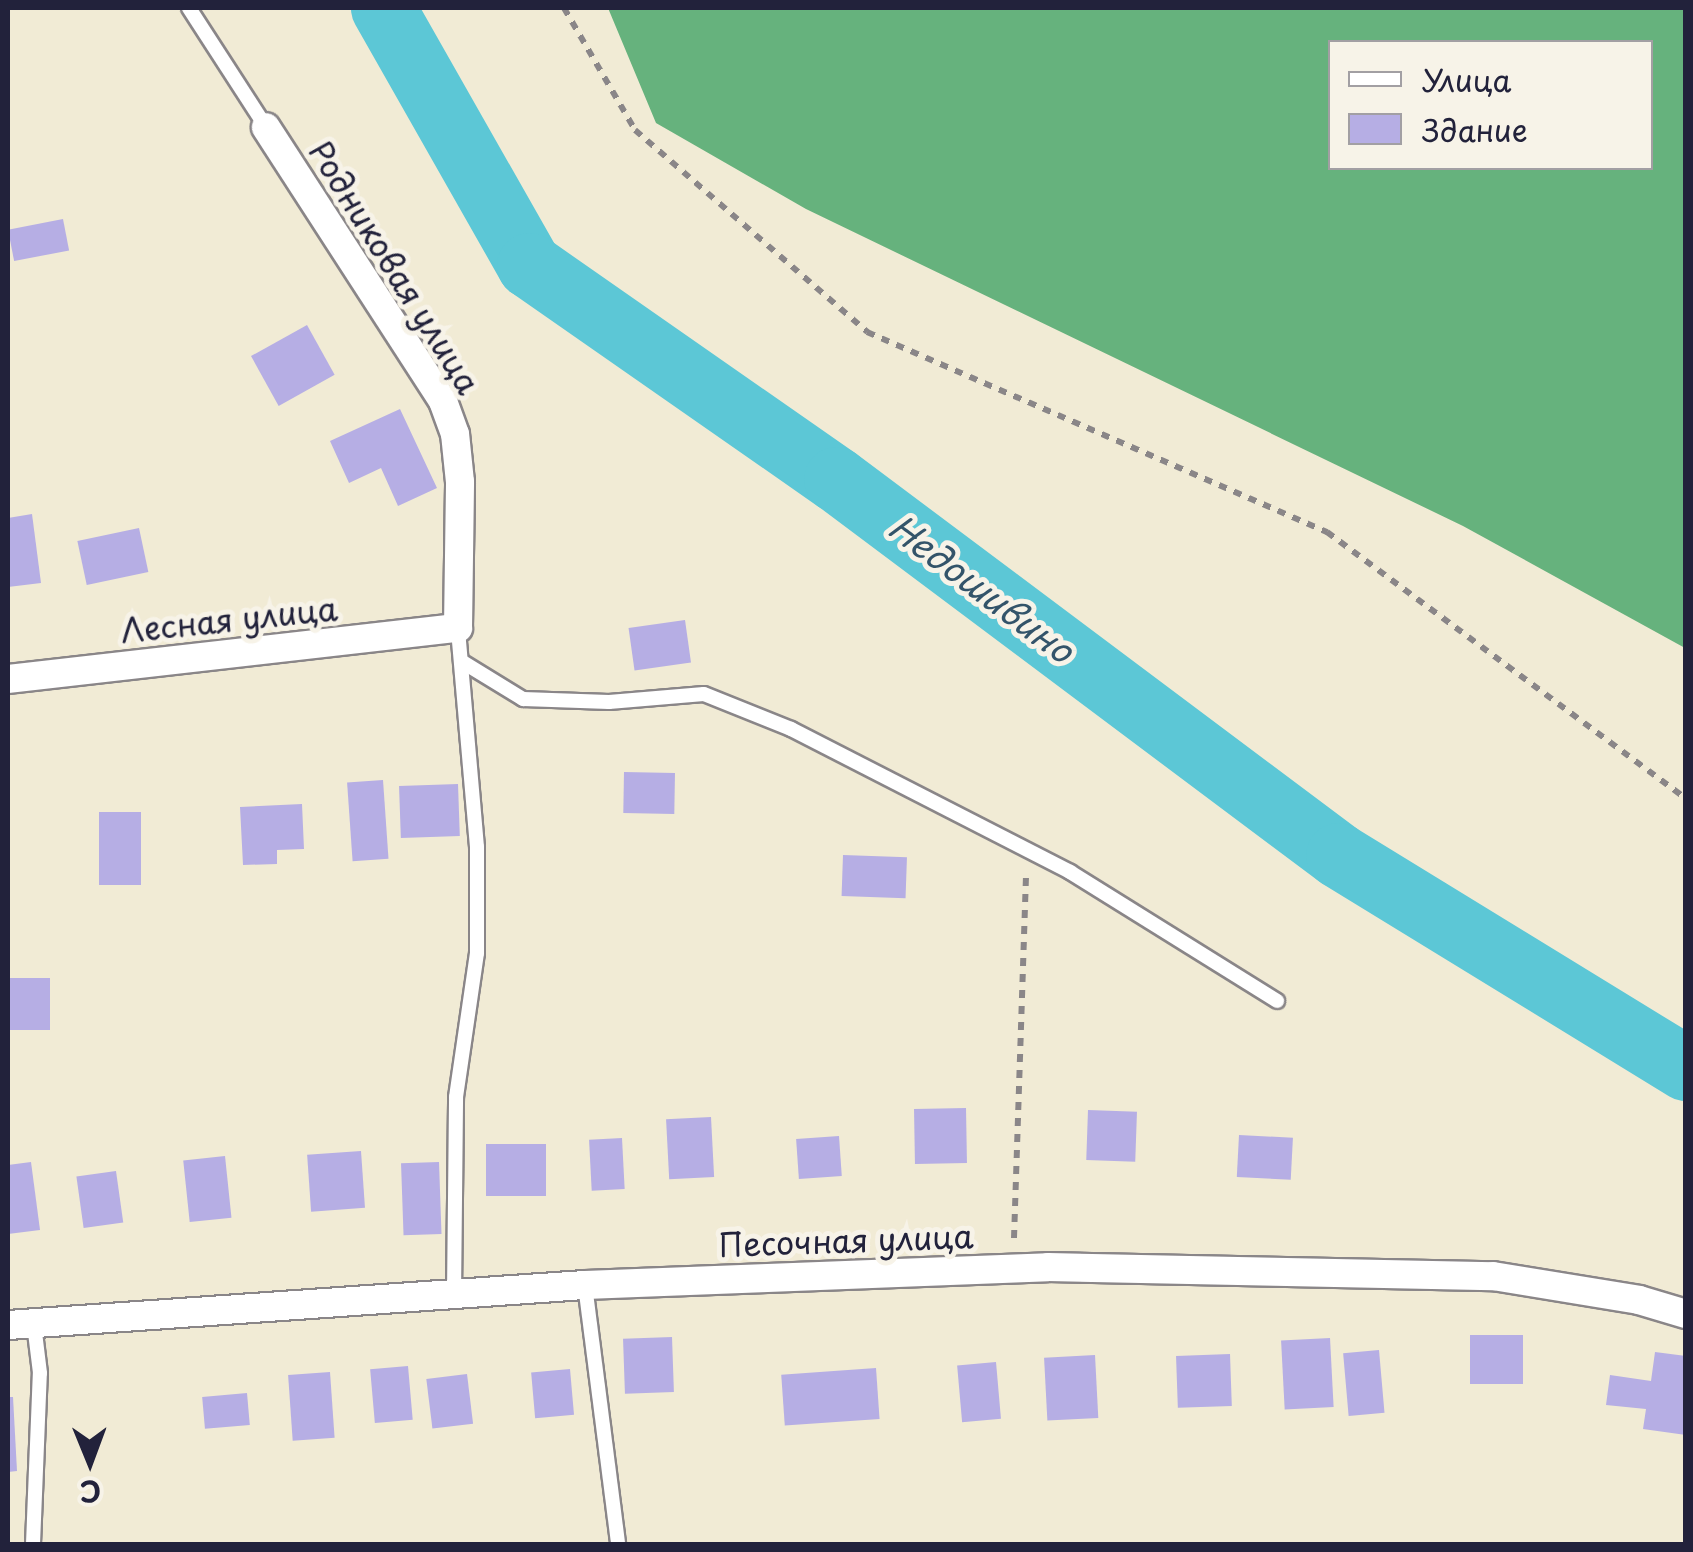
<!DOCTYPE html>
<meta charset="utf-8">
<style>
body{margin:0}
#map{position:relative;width:1693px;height:1552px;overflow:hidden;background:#f1ebd5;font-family:"Playpen Sans",sans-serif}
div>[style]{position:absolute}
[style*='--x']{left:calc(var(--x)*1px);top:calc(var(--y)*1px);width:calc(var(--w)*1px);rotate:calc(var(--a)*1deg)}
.forest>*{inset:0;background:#66b27d}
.river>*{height:65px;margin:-32.5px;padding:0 32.5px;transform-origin:32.5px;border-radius:32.5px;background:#5cc7d6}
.building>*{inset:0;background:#b6aee4;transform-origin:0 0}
.path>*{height:6px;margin-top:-3px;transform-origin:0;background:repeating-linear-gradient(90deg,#8a8688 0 8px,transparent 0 16px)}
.roads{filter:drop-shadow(2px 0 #8a8688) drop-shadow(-2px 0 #8a8688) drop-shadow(0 2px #8a8688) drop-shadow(0 -2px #8a8688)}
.lane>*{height:14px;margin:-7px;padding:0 7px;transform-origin:7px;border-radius:7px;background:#fff}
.street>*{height:28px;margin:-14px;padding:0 14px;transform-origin:14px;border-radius:14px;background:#fff}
span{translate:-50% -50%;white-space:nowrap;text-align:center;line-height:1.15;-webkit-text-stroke:10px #f7f3e8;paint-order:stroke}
.street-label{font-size:32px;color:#22223b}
.water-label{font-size:35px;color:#33546a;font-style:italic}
.frame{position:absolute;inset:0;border:10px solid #22223b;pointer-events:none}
.legend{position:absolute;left:1328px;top:40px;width:325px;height:130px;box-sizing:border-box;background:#f7f3e8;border:2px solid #a29fa3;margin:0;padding:12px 18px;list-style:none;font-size:30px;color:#22223b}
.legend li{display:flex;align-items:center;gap:20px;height:50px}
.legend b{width:50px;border:2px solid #a29fa3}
.north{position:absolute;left:40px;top:1412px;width:100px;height:100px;-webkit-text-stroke:8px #f7f3e8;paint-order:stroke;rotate:179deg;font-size:28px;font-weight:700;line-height:40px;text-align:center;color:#22223b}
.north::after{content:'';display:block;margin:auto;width:35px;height:45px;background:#22223b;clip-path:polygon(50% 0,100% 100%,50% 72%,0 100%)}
</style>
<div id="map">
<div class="forest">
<i style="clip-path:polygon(evenodd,608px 8px,1685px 8px,1685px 648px,1463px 526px,806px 209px,656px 123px,608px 8px,1330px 42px,1650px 42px,1650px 168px,1330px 168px,1330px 42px)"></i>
</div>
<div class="river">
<i style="--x:383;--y:8;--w:296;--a:60.4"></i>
<i style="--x:529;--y:265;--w:374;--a:34.9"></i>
<i style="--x:836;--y:479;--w:627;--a:36.83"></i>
<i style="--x:1338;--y:855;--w:408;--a:31.5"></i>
</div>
<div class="building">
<i style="left:63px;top:219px;width:32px;height:56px;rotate:79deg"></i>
<i style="left:307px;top:325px;width:57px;height:64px;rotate:61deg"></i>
<i style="clip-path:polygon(400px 409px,437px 488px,398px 506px,381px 468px,349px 483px,330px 441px)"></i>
<i style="clip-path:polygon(32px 514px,41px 583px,8px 587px,8px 518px)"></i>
<i style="left:139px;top:528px;width:45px;height:63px;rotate:78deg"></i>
<i style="left:685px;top:620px;width:43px;height:57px;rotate:82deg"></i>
<i style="left:624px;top:772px;width:51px;height:41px;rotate:1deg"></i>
<i style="left:383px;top:780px;width:79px;height:36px;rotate:86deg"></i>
<i style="left:458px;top:784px;width:52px;height:59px;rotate:88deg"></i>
<i style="clip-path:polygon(302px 804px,304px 849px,277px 850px,277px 864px,243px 865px,240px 807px)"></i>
<i style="left:99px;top:812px;width:42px;height:73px"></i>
<i style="left:843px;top:855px;width:64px;height:41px;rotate:2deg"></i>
<i style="left:8px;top:978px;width:42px;height:52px"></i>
<i style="left:966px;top:1108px;width:55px;height:52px;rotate:89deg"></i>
<i style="left:1088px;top:1110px;width:49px;height:50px;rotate:2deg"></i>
<i style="left:711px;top:1117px;width:60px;height:45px;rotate:87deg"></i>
<i style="left:1239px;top:1135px;width:54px;height:42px;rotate:3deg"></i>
<i style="left:839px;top:1136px;width:40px;height:43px;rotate:86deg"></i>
<i style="left:622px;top:1138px;width:51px;height:33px;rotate:87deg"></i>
<i style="left:486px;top:1144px;width:60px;height:52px"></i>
<i style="left:361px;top:1151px;width:57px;height:54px;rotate:86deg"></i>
<i style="left:225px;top:1156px;width:62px;height:42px;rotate:84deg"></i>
<i style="clip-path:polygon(31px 1162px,40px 1230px,8px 1234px,8px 1165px)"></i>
<i style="left:439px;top:1162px;width:72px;height:38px;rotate:88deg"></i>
<i style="left:116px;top:1171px;width:52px;height:40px;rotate:82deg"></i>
<i style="left:1470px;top:1335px;width:53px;height:49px"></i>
<i style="left:672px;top:1337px;width:55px;height:49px;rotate:88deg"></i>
<i style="left:1330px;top:1338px;width:69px;height:49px;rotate:87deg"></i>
<i style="left:1379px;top:1350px;width:63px;height:36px;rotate:85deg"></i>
<i style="clip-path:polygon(1655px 1352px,1686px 1356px,1686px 1435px,1643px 1429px,1646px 1409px,1606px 1405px,1610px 1375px,1651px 1381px)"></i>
<i style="left:1230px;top:1354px;width:52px;height:54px;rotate:88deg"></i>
<i style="left:1095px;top:1355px;width:63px;height:51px;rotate:87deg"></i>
<i style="left:996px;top:1362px;width:57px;height:39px;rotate:85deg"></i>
<i style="left:408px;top:1366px;width:54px;height:38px;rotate:85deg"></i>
<i style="left:876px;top:1368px;width:51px;height:95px;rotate:86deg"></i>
<i style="left:570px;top:1369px;width:46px;height:39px;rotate:85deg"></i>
<i style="left:330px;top:1372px;width:66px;height:42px;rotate:86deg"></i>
<i style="left:467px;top:1374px;width:50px;height:41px;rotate:83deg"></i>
<i style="left:247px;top:1393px;width:32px;height:45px;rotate:85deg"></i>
<i style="clip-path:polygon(8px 1397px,13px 1397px,17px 1471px,8px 1472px)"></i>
</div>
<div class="path">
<i style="--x:564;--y:8;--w:141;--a:59.8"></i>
<i style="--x:635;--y:130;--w:308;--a:41"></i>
<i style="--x:867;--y:332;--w:502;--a:23.5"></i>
<i style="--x:1327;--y:532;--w:447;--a:36.6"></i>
<i style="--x:1014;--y:1238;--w:362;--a:-88.1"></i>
</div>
<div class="roads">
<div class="lane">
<i style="--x:189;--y:8;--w:142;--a:57.1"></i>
<i style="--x:461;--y:661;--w:73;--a:31.5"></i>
<i style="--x:523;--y:699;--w:86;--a:2"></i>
<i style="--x:609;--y:702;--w:95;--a:-4.8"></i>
<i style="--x:704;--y:694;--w:94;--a:21.9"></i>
<i style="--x:791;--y:729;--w:314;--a:27.1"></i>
<i style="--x:1070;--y:872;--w:244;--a:31.9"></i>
<i style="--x:585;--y:1285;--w:261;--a:82.7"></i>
<i style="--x:454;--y:1294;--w:197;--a:-89.4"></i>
<i style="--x:456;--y:1097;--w:146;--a:-81.7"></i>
<i style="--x:477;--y:953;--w:106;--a:-90"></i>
<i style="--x:477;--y:847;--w:220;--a:-95"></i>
<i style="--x:33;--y:1544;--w:171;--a:-87.7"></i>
<i style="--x:40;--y:1373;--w:49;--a:-97"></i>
</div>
<div class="street">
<i style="--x:8;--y:679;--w:453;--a:-6.5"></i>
<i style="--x:458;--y:628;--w:146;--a:-89.2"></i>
<i style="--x:460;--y:482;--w:48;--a:-95.9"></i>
<i style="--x:455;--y:434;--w:35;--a:-110"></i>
<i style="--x:443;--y:401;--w:326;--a:-122.9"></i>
<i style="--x:8;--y:1325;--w:578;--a:-3.97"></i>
<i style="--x:585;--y:1285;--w:463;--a:-2.2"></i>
<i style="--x:1048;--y:1267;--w:445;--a:1.2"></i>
<i style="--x:1493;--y:1276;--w:148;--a:9.3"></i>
<i style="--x:1639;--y:1300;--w:49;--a:16.6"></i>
</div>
</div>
<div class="street-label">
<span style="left:395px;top:267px;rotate:58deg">Родниковая улица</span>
<span style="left:229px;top:619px;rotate:-6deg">Лесная улица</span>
<span style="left:846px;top:1240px;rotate:-2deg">Песочная улица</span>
</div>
<div class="water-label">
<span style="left:982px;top:588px;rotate:37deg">Недошивино</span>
</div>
<div class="frame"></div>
<ul class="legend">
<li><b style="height:12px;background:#fff"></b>Улица</li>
<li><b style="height:28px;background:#b6aee4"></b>Здание</li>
</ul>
<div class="north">С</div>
</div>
